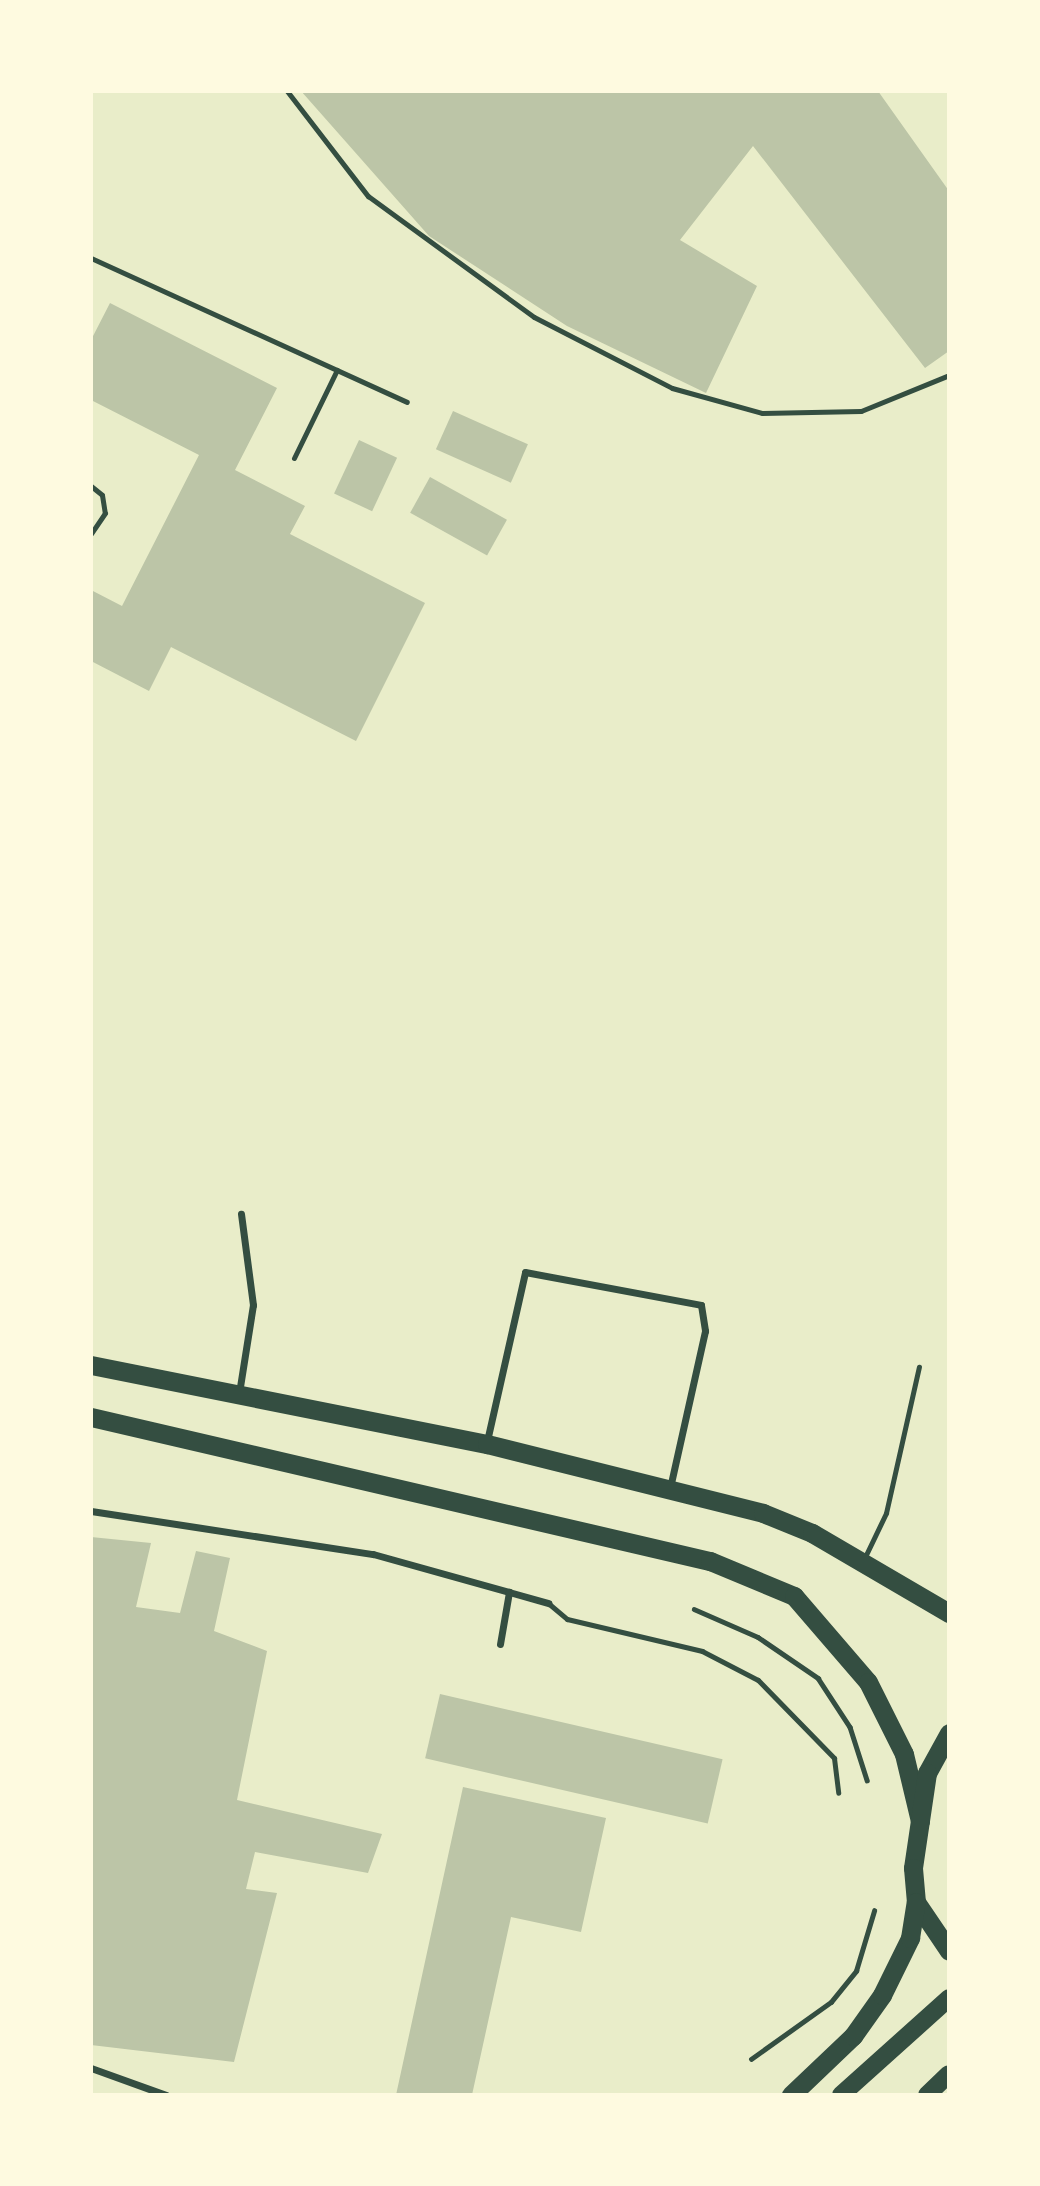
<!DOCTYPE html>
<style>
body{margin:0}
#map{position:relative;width:1040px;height:2186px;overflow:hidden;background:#e9edc9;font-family:"Asap Condensed",sans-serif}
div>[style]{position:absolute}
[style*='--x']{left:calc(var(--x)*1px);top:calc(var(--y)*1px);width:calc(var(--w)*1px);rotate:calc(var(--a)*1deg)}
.building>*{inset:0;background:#bcc5a7;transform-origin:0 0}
.path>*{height:4.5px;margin:-2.25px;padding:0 2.25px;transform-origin:2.25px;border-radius:2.25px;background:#344e41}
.service>*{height:5px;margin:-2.5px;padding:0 2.5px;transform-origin:2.5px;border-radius:2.5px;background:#344e41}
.minor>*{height:7px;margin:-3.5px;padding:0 3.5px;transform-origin:3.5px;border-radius:3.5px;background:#344e41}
.primary>*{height:18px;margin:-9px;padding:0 9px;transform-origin:9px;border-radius:9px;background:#344e41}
.trunk>*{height:19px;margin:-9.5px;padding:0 9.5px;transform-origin:9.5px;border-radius:9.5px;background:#344e41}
span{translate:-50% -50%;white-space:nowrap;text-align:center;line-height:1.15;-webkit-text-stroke:5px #fefae0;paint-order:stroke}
.frame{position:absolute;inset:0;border:93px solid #fefae0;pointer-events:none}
</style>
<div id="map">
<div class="building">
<i style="clip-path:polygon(301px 91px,878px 91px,949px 191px,949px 351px,925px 368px,753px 146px,680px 240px,757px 286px,706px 393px,567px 326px,429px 236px)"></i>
<i style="clip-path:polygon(110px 303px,277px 388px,235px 470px,305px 506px,290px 534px,425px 603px,356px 741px,171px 647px,149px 691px,91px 661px,91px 590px,122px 606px,199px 455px,91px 400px,91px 340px)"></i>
<i style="left:453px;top:411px;width:82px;height:42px;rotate:24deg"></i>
<i style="left:359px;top:440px;width:42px;height:59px;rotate:25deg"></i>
<i style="left:430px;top:477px;width:88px;height:41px;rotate:29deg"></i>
<i style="clip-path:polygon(91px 1537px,151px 1543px,136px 1607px,180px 1613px,196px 1551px,230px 1558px,214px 1631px,267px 1651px,237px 1800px,382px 1834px,368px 1873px,255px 1852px,246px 1889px,277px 1893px,234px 2062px,91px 2045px)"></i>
<i style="left:440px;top:1694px;width:290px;height:66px;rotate:13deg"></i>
<i style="clip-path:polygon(463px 1787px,606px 1818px,581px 1932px,511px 1917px,472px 2095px,396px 2095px)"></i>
</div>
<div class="path">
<i style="--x:694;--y:1609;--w:70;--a:23.6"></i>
<i style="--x:758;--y:1637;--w:73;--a:34.3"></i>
<i style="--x:818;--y:1678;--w:59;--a:56.9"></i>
<i style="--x:850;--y:1727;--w:56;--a:72.2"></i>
<i style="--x:751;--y:2059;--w:98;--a:-35.5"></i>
<i style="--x:831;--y:2002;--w:40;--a:-51"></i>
<i style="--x:856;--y:1971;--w:63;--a:-73.3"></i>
</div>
<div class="service">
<i style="--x:287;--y:91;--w:133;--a:52.4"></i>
<i style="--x:368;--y:196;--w:205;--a:36.1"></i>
<i style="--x:534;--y:317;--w:155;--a:27.2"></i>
<i style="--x:672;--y:388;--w:93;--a:15.5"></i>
<i style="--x:762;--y:413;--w:99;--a:-1.2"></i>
<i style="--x:861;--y:411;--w:95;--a:-22.2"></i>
<i style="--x:91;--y:258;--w:347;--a:24.5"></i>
<i style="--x:294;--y:458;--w:98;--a:-64"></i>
<i style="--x:91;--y:486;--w:14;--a:39"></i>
<i style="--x:102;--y:495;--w:18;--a:81"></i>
<i style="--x:105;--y:513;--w:25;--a:124"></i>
<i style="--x:864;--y:1559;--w:51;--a:-64.4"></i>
<i style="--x:886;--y:1513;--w:150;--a:-77.3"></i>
<i style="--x:548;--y:1603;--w:25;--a:40"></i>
<i style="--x:567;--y:1619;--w:139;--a:13.3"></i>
<i style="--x:702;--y:1651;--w:63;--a:27.4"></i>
<i style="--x:758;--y:1680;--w:109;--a:45.7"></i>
<i style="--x:834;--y:1758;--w:35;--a:83"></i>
</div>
<div class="minor">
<i style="--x:239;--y:1393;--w:89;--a:-81"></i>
<i style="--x:253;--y:1305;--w:92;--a:-97.5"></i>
<i style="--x:487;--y:1441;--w:173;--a:-77.3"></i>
<i style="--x:525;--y:1272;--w:179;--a:10.6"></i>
<i style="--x:701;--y:1305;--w:26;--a:81"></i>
<i style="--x:705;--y:1331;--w:160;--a:102.6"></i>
<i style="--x:91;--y:1511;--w:285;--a:8.7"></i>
<i style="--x:373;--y:1554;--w:141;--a:15.6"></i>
<i style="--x:500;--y:1644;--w:53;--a:-80.2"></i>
<i style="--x:509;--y:1592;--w:41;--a:15.8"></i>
<i style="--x:91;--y:2068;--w:80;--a:19.8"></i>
</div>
<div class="primary">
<i style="--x:841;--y:2095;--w:145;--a:-41.9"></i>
<i style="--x:927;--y:2095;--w:30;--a:-44"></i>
</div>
<div class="trunk">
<i style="--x:91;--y:1365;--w:404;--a:11.3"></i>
<i style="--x:487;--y:1444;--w:284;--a:14"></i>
<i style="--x:763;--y:1513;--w:53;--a:22.2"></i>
<i style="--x:812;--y:1533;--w:159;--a:30.3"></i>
<i style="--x:91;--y:1417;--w:636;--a:13.1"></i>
<i style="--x:710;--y:1561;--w:91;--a:22.6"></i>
<i style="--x:794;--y:1596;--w:113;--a:49.3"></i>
<i style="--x:868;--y:1682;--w:80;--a:63.4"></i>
<i style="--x:904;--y:1754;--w:69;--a:76.6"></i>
<i style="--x:949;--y:1733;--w:46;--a:118.8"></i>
<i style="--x:927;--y:1773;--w:96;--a:98.4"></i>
<i style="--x:913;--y:1868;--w:34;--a:85"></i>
<i style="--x:916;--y:1902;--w:59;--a:56"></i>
<i style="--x:791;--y:2095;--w:86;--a:-43.6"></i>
<i style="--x:853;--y:2036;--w:50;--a:-54.7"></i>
<i style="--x:882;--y:1995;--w:64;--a:-63.8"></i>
<i style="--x:910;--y:1938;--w:36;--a:-81"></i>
</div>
<div class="frame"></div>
</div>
